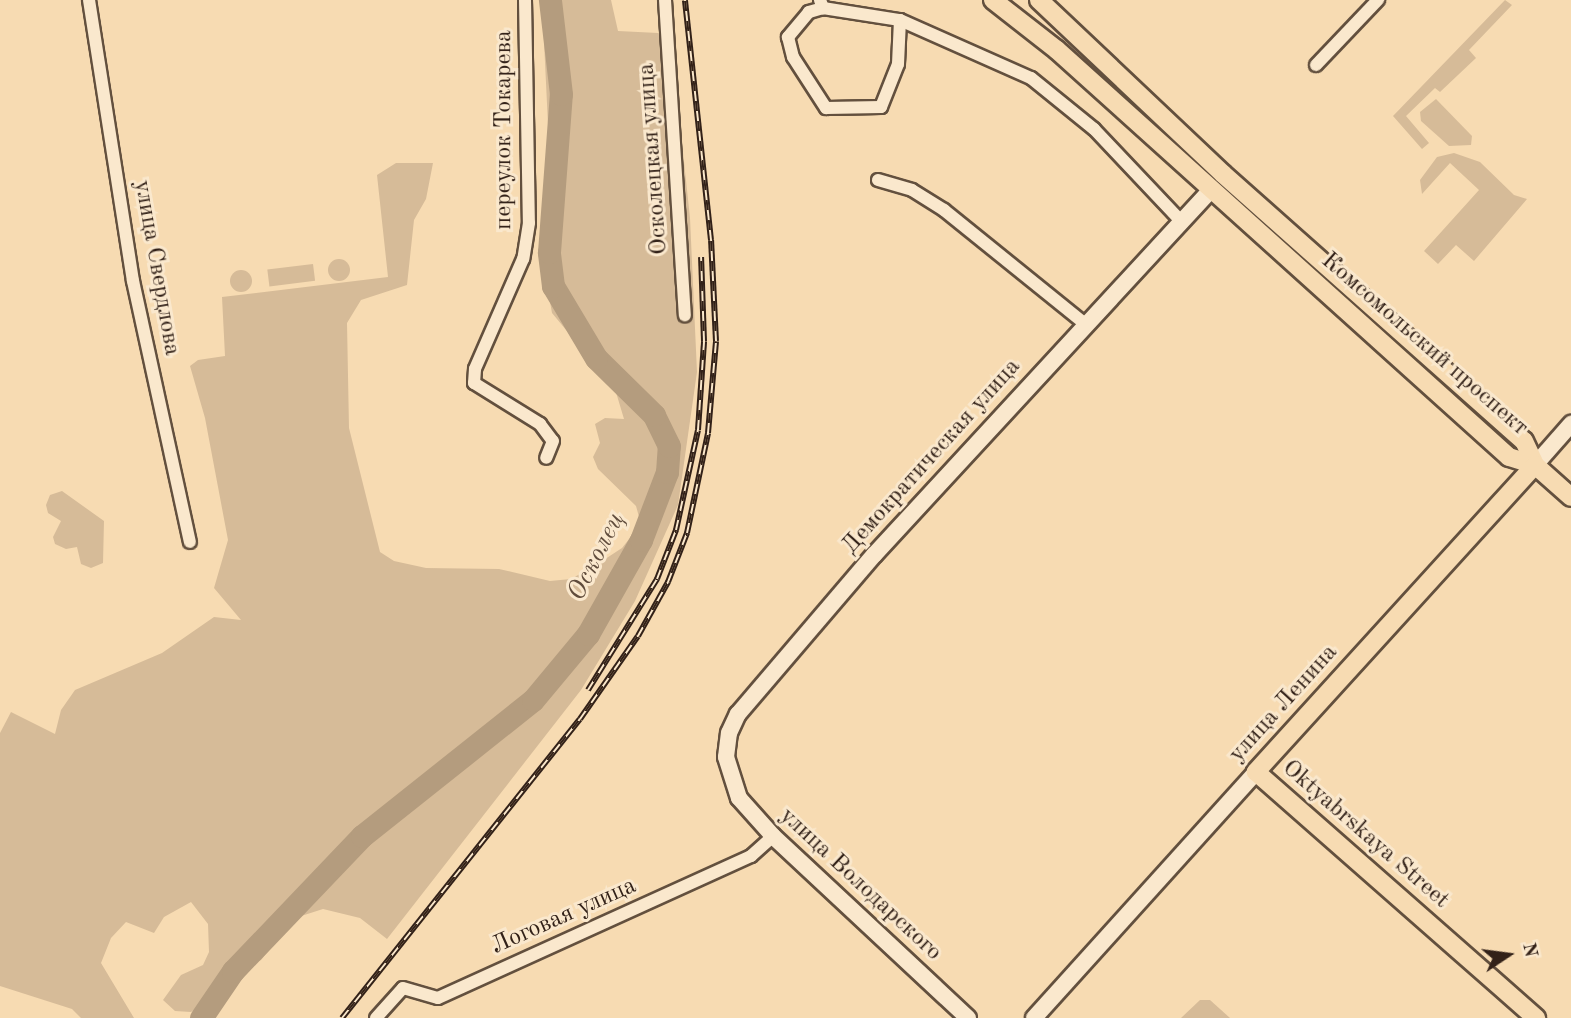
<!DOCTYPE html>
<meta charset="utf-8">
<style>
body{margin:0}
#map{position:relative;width:1571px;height:1018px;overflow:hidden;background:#f7dbb2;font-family:"Old Standard TT",serif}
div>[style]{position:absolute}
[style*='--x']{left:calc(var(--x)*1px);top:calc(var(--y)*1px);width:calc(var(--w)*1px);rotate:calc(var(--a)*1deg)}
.green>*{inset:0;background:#d6bb98;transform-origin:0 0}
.round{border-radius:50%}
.river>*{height:23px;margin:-11.5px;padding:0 11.5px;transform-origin:11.5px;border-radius:11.5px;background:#b49c7e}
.roads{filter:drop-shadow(2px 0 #63503e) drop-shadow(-2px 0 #63503e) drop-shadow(0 2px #63503e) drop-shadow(0 -2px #63503e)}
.street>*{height:12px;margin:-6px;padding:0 6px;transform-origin:6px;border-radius:6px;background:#fae8cd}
.secondary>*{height:16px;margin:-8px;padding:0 8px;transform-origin:8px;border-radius:8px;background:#fae8cd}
.primary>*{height:18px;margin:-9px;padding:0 9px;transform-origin:9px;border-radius:9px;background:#f7dbb2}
.rail>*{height:6px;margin-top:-3px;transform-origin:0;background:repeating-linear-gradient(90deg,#fae8cd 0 10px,#322118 0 20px);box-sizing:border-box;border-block:2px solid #322118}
span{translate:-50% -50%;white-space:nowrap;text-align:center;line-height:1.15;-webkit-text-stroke:6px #fae8cd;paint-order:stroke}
.street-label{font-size:24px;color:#322118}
.water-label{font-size:26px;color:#604c3c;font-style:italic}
.north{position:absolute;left:1473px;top:920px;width:70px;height:70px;-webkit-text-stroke:5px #fae8cd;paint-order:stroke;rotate:77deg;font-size:19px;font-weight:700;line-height:28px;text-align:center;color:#322118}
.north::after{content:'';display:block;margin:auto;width:24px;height:32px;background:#322118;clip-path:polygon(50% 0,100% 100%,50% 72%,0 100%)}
</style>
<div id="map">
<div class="green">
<i style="clip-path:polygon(542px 0,611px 0,618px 31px,658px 33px,671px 40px,690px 218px,697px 372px,678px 505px,635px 601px,581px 690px,387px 939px,360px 918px,323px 909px,295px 918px,261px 960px,242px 968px,228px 995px,215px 994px,191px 1012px,175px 1011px,163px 1000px,181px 975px,203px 965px,209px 952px,208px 924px,191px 902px,164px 917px,154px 933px,126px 922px,111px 938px,101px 963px,134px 1018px,81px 1018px,72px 1009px,0 986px,0 733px,11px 712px,55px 734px,61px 710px,75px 690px,162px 653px,214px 617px,241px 620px,214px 588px,228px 540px,205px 418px,190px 366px,198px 360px,225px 356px,222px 297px,388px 277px,377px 175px,396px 163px,433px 163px,426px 199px,414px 220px,407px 285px,361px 300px,347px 323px,349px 428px,380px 552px,394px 561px,426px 568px,499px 569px,550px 581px,571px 579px,596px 565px,622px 548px,641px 524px,636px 506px,598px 469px,593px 457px,600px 443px,595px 424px,605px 418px,624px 419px,615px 389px,552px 313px,544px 268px,550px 166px)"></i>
<i style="clip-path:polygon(1505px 0,1512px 5px,1469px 50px,1476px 58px,1440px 92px,1435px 88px,1406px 116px,1429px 143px,1422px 149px,1393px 116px)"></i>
<i style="clip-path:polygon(1436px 99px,1472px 136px,1471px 145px,1449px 146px,1421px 121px,1420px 112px)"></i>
<i style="clip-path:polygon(1454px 153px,1480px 162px,1514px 195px,1527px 199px,1474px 261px,1456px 245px,1438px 264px,1424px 251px,1479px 190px,1450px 163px,1422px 194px,1420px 180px,1437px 157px)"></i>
<i class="round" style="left:328px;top:259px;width:22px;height:22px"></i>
<i style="left:313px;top:264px;width:17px;height:46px;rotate:83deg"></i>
<i class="round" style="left:230px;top:270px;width:22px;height:22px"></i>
<i style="clip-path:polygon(62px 491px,104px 521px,103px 563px,91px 568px,81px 564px,77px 547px,66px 549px,55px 544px,53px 537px,61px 521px,48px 513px,46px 505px,50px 495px)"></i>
<i style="clip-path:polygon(1200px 1000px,1210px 1000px,1230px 1018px,1181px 1018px)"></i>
</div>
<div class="river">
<i style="--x:201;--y:1018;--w:57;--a:-55.8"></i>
<i style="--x:233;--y:971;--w:187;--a:-46.3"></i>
<i style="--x:362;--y:836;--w:218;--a:-38.5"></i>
<i style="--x:533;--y:700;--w:86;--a:-50.2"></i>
<i style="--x:588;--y:634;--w:108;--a:-60.6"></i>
<i style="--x:641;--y:540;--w:73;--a:-69.1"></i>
<i style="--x:667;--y:472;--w:26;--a:-86"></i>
<i style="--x:669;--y:446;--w:34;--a:-116"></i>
<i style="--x:654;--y:415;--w:81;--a:-135.5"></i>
<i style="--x:596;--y:358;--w:84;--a:-120.8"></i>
<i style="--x:553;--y:286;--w:34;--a:-97"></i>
<i style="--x:549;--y:252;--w:158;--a:-85.7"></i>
<i style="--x:561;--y:94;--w:95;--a:-96.7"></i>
</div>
<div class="roads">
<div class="street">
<i style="--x:89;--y:0;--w:284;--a:81.1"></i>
<i style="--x:133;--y:281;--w:267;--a:77.7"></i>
<i style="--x:525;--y:0;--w:223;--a:89"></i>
<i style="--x:529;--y:223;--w:36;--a:99"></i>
<i style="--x:523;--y:259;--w:120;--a:113.6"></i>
<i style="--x:475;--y:369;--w:14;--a:94"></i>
<i style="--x:474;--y:383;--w:78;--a:31.8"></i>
<i style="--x:540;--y:424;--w:21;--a:53"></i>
<i style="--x:553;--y:441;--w:18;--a:112"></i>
<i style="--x:665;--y:0;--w:316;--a:86.4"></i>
<i style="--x:820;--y:0;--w:9;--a:69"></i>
<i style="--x:823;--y:8;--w:78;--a:8.9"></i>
<i style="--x:900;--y:20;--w:143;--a:23.9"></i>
<i style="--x:1031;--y:78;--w:81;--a:39"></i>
<i style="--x:1094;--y:129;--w:125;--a:46.6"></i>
<i style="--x:823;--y:8;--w:15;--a:164"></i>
<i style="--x:809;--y:12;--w:33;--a:130"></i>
<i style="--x:788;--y:37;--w:21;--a:76"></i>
<i style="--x:793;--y:57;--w:61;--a:57.1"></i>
<i style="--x:826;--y:108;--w:55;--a:-1"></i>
<i style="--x:881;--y:107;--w:46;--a:-68.4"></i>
<i style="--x:898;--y:64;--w:44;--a:-87.4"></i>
<i style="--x:1316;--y:65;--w:90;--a:-46.4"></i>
<i style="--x:878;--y:180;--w:35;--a:16"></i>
<i style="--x:912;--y:190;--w:38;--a:32"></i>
<i style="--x:944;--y:210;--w:180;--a:38.9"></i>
<i style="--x:376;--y:1018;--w:40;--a:-48"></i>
<i style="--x:403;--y:988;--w:36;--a:16"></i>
<i style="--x:438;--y:998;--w:344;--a:-24.4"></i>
<i style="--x:751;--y:856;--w:30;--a:-42"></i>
</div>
<div class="secondary">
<i style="--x:1535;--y:465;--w:55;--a:-48.7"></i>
<i style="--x:968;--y:1018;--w:267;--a:-137"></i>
<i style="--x:773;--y:836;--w:51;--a:-131.8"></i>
<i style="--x:739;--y:798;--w:43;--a:-107.6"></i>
<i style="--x:726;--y:757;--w:24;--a:-83"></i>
<i style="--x:729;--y:733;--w:21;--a:-65"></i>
<i style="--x:738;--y:714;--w:209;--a:-49.5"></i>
<i style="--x:874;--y:555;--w:497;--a:-47.3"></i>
<i style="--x:1034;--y:1018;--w:331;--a:-47.9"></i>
</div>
<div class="primary">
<i style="--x:993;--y:0;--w:81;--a:38"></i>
<i style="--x:1057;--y:50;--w:608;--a:42"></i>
<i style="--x:1509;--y:457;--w:27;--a:17"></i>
<i style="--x:1039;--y:0;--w:253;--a:43.4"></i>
<i style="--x:1223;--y:174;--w:402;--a:41.6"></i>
<i style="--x:1524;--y:441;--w:26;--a:65"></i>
<i style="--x:1535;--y:465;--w:48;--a:41.6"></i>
<i style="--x:1535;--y:465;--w:415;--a:132.3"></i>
<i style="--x:1256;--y:772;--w:373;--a:41.3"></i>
</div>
</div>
<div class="rail">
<i style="--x:588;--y:690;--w:131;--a:-58.1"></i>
<i style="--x:657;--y:579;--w:53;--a:-68.8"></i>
<i style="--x:676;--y:530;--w:102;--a:-77.6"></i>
<i style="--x:698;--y:430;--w:89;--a:-86.1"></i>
<i style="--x:704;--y:341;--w:84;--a:-92"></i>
<i style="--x:342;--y:1018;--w:382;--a:-51.5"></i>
<i style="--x:580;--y:719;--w:101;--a:-55.1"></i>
<i style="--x:638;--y:636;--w:62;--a:-60.9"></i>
<i style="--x:668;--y:582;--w:53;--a:-68.8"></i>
<i style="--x:687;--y:533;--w:102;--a:-78.1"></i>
<i style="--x:708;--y:433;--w:92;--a:-85"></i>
<i style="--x:716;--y:341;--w:101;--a:-92.8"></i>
<i style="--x:711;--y:240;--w:241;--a:-96.2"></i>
</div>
<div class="street-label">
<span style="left:505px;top:130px;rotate:-90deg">переулок Токарева</span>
<span style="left:654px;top:159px;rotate:-94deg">Осколецкая улица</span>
<span style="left:156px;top:268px;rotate:80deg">улица Свердлова</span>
<span style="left:1424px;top:345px;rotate:41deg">Комсомольский проспект</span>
<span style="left:932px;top:457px;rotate:-48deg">Демократическая улица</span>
<span style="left:1284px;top:704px;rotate:-48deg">улица Ленина</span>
<span style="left:1365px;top:835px;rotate:41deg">Oktyabrskaya Street</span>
<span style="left:860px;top:885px;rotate:43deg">улица Володарского</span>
<span style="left:564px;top:917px;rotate:-24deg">Логовая улица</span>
</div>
<div class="water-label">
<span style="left:597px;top:557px;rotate:-63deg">Осколец</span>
</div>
<div class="north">N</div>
</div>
